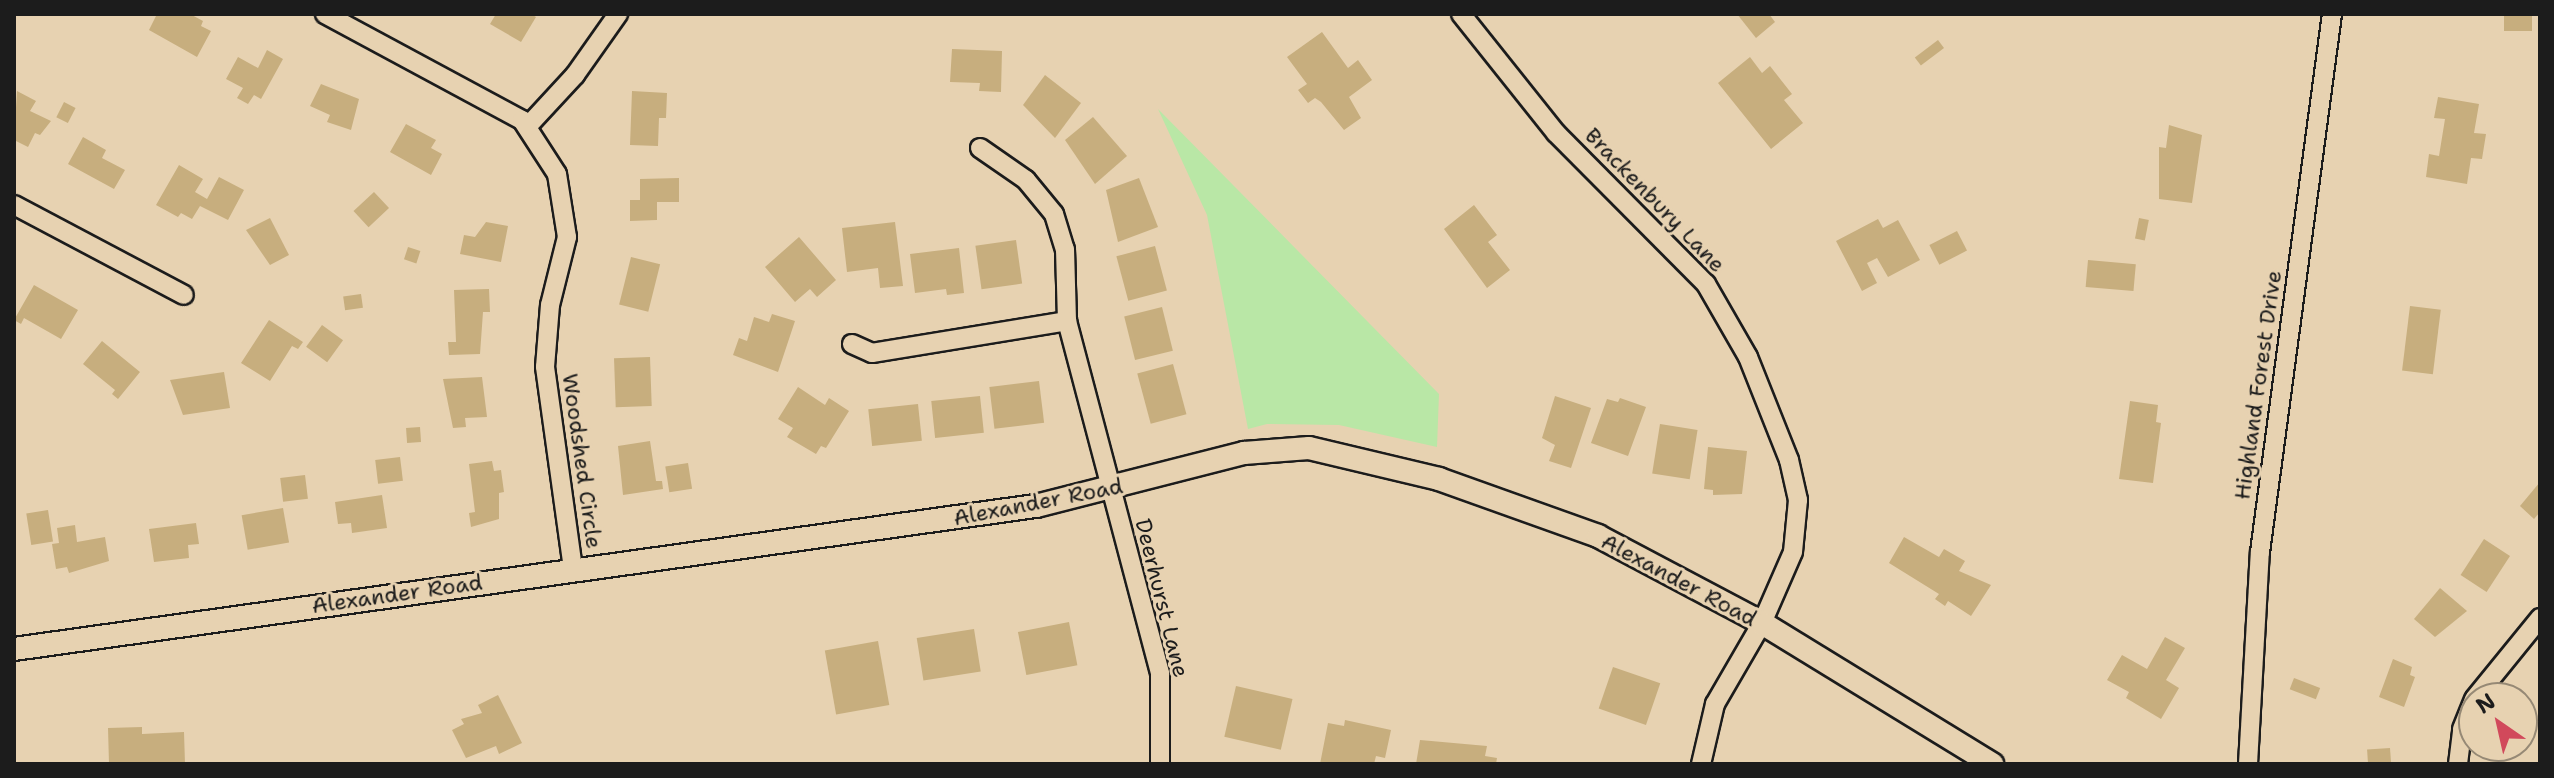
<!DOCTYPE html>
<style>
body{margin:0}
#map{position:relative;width:2554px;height:778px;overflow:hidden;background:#e7d2b1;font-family:"Shantell Sans",sans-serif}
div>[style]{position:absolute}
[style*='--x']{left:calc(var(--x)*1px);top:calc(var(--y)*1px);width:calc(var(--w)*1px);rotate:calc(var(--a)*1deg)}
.green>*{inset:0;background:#b9e7a6}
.building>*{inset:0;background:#c7ae7e;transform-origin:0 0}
.roads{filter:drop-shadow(2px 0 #1c1c1c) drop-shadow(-2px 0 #1c1c1c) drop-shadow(0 2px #1c1c1c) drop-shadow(0 -2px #1c1c1c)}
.minor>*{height:18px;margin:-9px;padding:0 9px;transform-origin:9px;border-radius:9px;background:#e7d2b1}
.tertiary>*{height:22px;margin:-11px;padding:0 11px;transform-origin:11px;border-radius:11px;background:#e7d2b1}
span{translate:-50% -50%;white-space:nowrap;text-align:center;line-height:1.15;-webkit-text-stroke:6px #e7d2b1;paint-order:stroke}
.street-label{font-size:22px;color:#1c1c1c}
.frame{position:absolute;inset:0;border:16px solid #1c1c1c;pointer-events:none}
.north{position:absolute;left:2458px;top:682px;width:80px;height:80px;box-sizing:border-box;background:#e7d2b1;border:2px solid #968975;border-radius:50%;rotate:326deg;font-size:22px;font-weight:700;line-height:32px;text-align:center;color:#1c1c1c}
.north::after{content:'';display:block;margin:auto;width:28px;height:36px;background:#d1495b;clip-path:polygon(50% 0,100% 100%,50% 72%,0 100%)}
</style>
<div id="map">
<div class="green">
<i style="clip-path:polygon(1158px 109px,1439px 394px,1437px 447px,1339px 425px,1267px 424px,1248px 429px,1207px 215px)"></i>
</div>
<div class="building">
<i style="clip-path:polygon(157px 14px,190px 14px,203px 21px,201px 26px,211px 31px,197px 57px,149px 30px)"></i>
<i style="clip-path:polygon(496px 14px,531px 14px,536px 17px,521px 42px,490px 24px)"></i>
<i style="clip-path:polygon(1737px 14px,1769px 14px,1775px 22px,1756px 38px)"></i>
<i style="left:2504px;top:14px;width:28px;height:17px"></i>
<i style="clip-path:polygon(1322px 32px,1348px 68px,1358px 60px,1372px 80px,1349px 97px,1361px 118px,1344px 130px,1321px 102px,1315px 98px,1308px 103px,1298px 90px,1307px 84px,1287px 57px)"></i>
<i style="left:1938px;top:40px;width:10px;height:29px;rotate:53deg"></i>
<i style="clip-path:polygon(952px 49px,1002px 51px,1001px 92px,979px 91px,980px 83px,950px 82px)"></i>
<i style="clip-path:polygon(267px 50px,283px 59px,261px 99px,254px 95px,248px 104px,237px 98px,243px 88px,226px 79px,238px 57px,258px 68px)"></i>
<i style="clip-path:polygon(1750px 57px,1762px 73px,1770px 66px,1792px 94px,1784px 100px,1803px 123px,1771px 149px,1718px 83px)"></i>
<i style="clip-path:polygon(1045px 75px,1081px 103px,1055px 138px,1023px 105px)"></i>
<i style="clip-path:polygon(321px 84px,359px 99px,351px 130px,327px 122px,330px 115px,310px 106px)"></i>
<i style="clip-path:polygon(17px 91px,36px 101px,30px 111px,51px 121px,40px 135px,35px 133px,28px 147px,14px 140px)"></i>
<i style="clip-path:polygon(632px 91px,667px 93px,666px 118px,659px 118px,658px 146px,630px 145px)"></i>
<i style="clip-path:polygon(2438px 97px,2479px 104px,2474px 133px,2486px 134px,2482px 159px,2471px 158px,2467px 184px,2426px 177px,2429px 154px,2439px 156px,2445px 119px,2434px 118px)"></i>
<i style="left:64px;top:102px;width:13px;height:17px;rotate:27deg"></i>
<i style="clip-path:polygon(1093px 117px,1127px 156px,1095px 184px,1065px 140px)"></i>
<i style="clip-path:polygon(406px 124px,436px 140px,431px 148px,442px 154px,431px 175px,390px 152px)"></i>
<i style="clip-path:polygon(2169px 125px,2202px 135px,2192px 203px,2159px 199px,2159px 147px,2166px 148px)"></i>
<i style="clip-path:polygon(83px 137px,106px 150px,102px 158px,125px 170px,114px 189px,68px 164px)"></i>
<i style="clip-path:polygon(179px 165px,203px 179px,195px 192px,207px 199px,219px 177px,244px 190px,228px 220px,200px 206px,192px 219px,181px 213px,178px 217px,156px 205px)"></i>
<i style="clip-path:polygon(679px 178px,679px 202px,657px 202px,657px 220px,630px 221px,630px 200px,640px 200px,640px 179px)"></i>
<i style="clip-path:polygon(1139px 178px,1158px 227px,1118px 242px,1106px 190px)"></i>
<i style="left:374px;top:192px;width:22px;height:28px;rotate:47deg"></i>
<i style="clip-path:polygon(1474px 205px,1497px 235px,1488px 242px,1510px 270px,1487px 288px,1444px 229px)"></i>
<i style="clip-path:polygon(270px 218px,289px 255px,270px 265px,246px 230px)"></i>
<i style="left:2139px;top:218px;width:10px;height:21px;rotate:11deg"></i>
<i style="clip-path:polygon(1878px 219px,1883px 228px,1898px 220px,1920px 260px,1888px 277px,1877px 258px,1867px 263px,1877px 283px,1862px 291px,1836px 241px)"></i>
<i style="clip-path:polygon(486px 222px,508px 226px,501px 262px,460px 254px,464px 235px,475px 237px)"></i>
<i style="clip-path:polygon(895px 222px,903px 286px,880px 288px,878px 268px,847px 272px,842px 228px)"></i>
<i style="left:1957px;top:231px;width:22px;height:31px;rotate:63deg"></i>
<i style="clip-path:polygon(799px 237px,836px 280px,817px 297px,810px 289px,795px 302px,765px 267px)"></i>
<i style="left:1016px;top:240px;width:44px;height:41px;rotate:82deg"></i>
<i style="left:1155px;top:246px;width:46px;height:40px;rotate:75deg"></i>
<i style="left:408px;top:247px;width:13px;height:13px;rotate:18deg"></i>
<i style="clip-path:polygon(959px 248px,964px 293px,947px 295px,946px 289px,915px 293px,910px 254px)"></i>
<i style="left:631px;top:257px;width:30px;height:49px;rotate:14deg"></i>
<i style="left:2088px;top:260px;width:48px;height:27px;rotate:5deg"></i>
<i style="clip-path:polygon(34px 285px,78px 310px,61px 339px,24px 318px,21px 324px,14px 320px)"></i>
<i style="clip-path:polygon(489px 289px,490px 312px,483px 312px,480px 354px,449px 355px,448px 342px,456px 342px,454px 290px)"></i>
<i style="left:361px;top:294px;width:14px;height:18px;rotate:82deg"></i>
<i style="left:2410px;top:306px;width:31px;height:65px;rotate:7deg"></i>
<i style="left:1162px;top:307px;width:45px;height:39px;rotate:76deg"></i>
<i style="clip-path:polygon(772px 314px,795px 321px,778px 372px,733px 355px,739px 338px,747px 341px,754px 317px,769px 322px)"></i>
<i style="clip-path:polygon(269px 320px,303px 342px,298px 349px,292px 346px,270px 381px,241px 363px)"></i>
<i style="left:322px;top:325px;width:26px;height:27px;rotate:36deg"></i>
<i style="clip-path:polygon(102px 341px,140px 372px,118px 399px,112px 394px,115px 390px,83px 364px)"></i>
<i style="left:650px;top:357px;width:49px;height:36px;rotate:88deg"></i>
<i style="left:1173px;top:364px;width:52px;height:37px;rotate:75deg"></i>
<i style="clip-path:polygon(224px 372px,230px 408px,183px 415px,170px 380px)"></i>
<i style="clip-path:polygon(482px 377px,487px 417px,465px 418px,466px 427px,453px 428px,443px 379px)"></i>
<i style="left:1039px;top:381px;width:42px;height:50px;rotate:83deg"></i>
<i style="clip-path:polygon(798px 387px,825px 405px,829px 398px,849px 411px,826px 448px,821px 446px,816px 454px,787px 437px,793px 428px,778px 419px)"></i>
<i style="left:980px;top:396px;width:37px;height:49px;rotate:84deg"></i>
<i style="clip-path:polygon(1555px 396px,1591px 408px,1571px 468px,1549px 461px,1555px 445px,1542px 438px)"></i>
<i style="clip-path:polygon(1620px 398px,1646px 407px,1628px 456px,1591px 443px,1607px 399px,1618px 402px)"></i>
<i style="clip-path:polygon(2130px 401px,2158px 405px,2156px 422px,2161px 423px,2153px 483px,2119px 479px)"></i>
<i style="left:918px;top:404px;width:37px;height:50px;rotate:84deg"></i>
<i style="left:1660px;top:424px;width:38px;height:50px;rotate:9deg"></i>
<i style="left:420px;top:427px;width:15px;height:14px;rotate:86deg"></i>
<i style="clip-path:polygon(650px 441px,656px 481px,662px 481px,663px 489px,623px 495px,618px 446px)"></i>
<i style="clip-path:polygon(1708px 447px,1747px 451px,1742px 494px,1713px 495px,1713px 490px,1704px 489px)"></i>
<i style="left:400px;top:457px;width:24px;height:25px;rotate:83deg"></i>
<i style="clip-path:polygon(492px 461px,494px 471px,501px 470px,504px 492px,499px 493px,499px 519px,471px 527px,469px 513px,475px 512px,469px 464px)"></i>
<i style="left:688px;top:463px;width:26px;height:23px;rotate:81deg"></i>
<i style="left:305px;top:475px;width:24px;height:25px;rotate:83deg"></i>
<i style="clip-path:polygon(2540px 482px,2540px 512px,2534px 519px,2520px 506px)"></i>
<i style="clip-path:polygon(382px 495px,387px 528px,352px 533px,351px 523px,338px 524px,335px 502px)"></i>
<i style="left:283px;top:508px;width:35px;height:42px;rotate:80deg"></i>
<i style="left:48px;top:510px;width:32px;height:22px;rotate:81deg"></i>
<i style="clip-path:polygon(196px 523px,199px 544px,188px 545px,189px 558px,154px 562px,149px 529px)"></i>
<i style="clip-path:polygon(75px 525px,77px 542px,105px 537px,109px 561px,69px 573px,67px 567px,56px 569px,52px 544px,59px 543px,57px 528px)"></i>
<i style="clip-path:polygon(1904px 537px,1939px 557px,1944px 549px,1965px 561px,1959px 571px,1991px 585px,1971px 616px,1948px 601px,1945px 606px,1935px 599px,1939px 594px,1889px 563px)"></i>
<i style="left:2484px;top:539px;width:31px;height:43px;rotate:33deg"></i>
<i style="clip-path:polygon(2440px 588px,2467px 611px,2435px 637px,2414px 619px)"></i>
<i style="left:1069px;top:622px;width:44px;height:52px;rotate:79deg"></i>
<i style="left:974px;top:629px;width:43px;height:58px;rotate:81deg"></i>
<i style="clip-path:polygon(2165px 637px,2185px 648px,2166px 680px,2179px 688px,2161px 719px,2126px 698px,2129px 692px,2107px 680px,2122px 655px,2147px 669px)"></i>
<i style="left:878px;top:641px;width:65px;height:54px;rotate:80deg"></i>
<i style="clip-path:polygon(2393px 659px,2412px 667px,2410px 675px,2415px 677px,2404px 707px,2379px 697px)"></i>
<i style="left:1613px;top:667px;width:50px;height:44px;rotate:19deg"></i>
<i style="left:2294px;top:678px;width:28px;height:12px;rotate:21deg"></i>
<i style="left:1236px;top:686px;width:58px;height:52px;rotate:13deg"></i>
<i style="clip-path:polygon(498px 695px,522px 743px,499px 754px,496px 746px,466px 758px,452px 730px,464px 724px,461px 719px,482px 713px,478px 705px)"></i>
<i style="clip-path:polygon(1345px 720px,1391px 730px,1385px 758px,1376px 756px,1374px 764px,1320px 764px,1328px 723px,1344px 726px)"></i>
<i style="clip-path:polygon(142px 727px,142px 734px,184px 732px,185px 764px,109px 764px,108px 728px)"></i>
<i style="clip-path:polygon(1420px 740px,1487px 746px,1485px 756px,1497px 758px,1496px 764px,1416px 764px)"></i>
<i style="left:2390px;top:748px;width:16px;height:23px;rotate:86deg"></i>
</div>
<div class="roads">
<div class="minor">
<i style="--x:325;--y:14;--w:224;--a:28.3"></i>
<i style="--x:522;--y:120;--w:64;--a:57.1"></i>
<i style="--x:557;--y:174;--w:64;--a:81"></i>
<i style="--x:567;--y:237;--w:70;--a:104"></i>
<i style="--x:550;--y:305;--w:62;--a:94.6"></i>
<i style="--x:545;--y:367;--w:203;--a:82.1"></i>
<i style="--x:1461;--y:14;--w:152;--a:51.4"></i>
<i style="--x:1556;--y:133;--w:213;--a:45.2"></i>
<i style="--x:1706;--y:284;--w:84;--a:60.1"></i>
<i style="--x:1748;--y:357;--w:111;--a:68.3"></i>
<i style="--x:1789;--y:460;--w:41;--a:77.3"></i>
<i style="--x:1798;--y:500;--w:52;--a:95.5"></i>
<i style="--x:1793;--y:552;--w:77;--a:113.6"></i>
<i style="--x:1762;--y:623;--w:94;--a:120.1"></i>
<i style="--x:1715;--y:704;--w:62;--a:103.1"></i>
<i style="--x:527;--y:127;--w:71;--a:-47.3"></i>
<i style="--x:575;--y:75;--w:75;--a:-54.8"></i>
<i style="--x:980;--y:148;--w:56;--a:34.8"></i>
<i style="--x:1026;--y:180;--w:44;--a:50.5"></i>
<i style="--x:1054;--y:214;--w:37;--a:73"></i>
<i style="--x:1065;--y:249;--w:72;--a:88.4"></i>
<i style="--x:1067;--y:321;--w:365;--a:75.2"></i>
<i style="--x:1160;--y:674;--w:90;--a:90"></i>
<i style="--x:14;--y:205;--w:192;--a:27.9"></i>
<i style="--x:852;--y:344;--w:22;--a:24"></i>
<i style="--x:872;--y:353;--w:198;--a:-9.3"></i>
<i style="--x:2475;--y:698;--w:103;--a:-50.9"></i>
<i style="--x:2248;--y:764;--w:212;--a:-86.8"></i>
<i style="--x:2260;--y:552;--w:543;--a:-82.38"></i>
<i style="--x:2458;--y:764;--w:35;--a:-83"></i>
<i style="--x:2462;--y:729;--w:32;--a:-68"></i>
</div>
<div class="tertiary">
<i style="--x:14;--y:649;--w:1032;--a:-7.97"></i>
<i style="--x:1036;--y:506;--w:215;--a:-14.3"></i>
<i style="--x:1244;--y:453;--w:65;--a:-4.4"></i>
<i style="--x:1309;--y:448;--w:134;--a:13.4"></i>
<i style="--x:1439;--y:479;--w:169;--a:19.7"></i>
<i style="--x:1598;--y:536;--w:186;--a:27.9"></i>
<i style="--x:1762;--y:623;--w:270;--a:31.5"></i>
</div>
</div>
<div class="street-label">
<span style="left:1655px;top:200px;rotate:46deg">Brackenbury Lane</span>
<span style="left:2258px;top:385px;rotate:-82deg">Highland Forest Drive</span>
<span style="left:582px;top:461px;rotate:82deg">Woodshed Circle</span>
<span style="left:1038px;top:502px;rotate:-11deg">Alexander Road</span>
<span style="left:1679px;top:580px;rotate:28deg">Alexander Road</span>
<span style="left:397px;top:594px;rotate:-8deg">Alexander Road</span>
<span style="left:1162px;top:598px;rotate:76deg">Deerhurst Lane</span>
</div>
<div class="frame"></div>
<div class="north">N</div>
</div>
